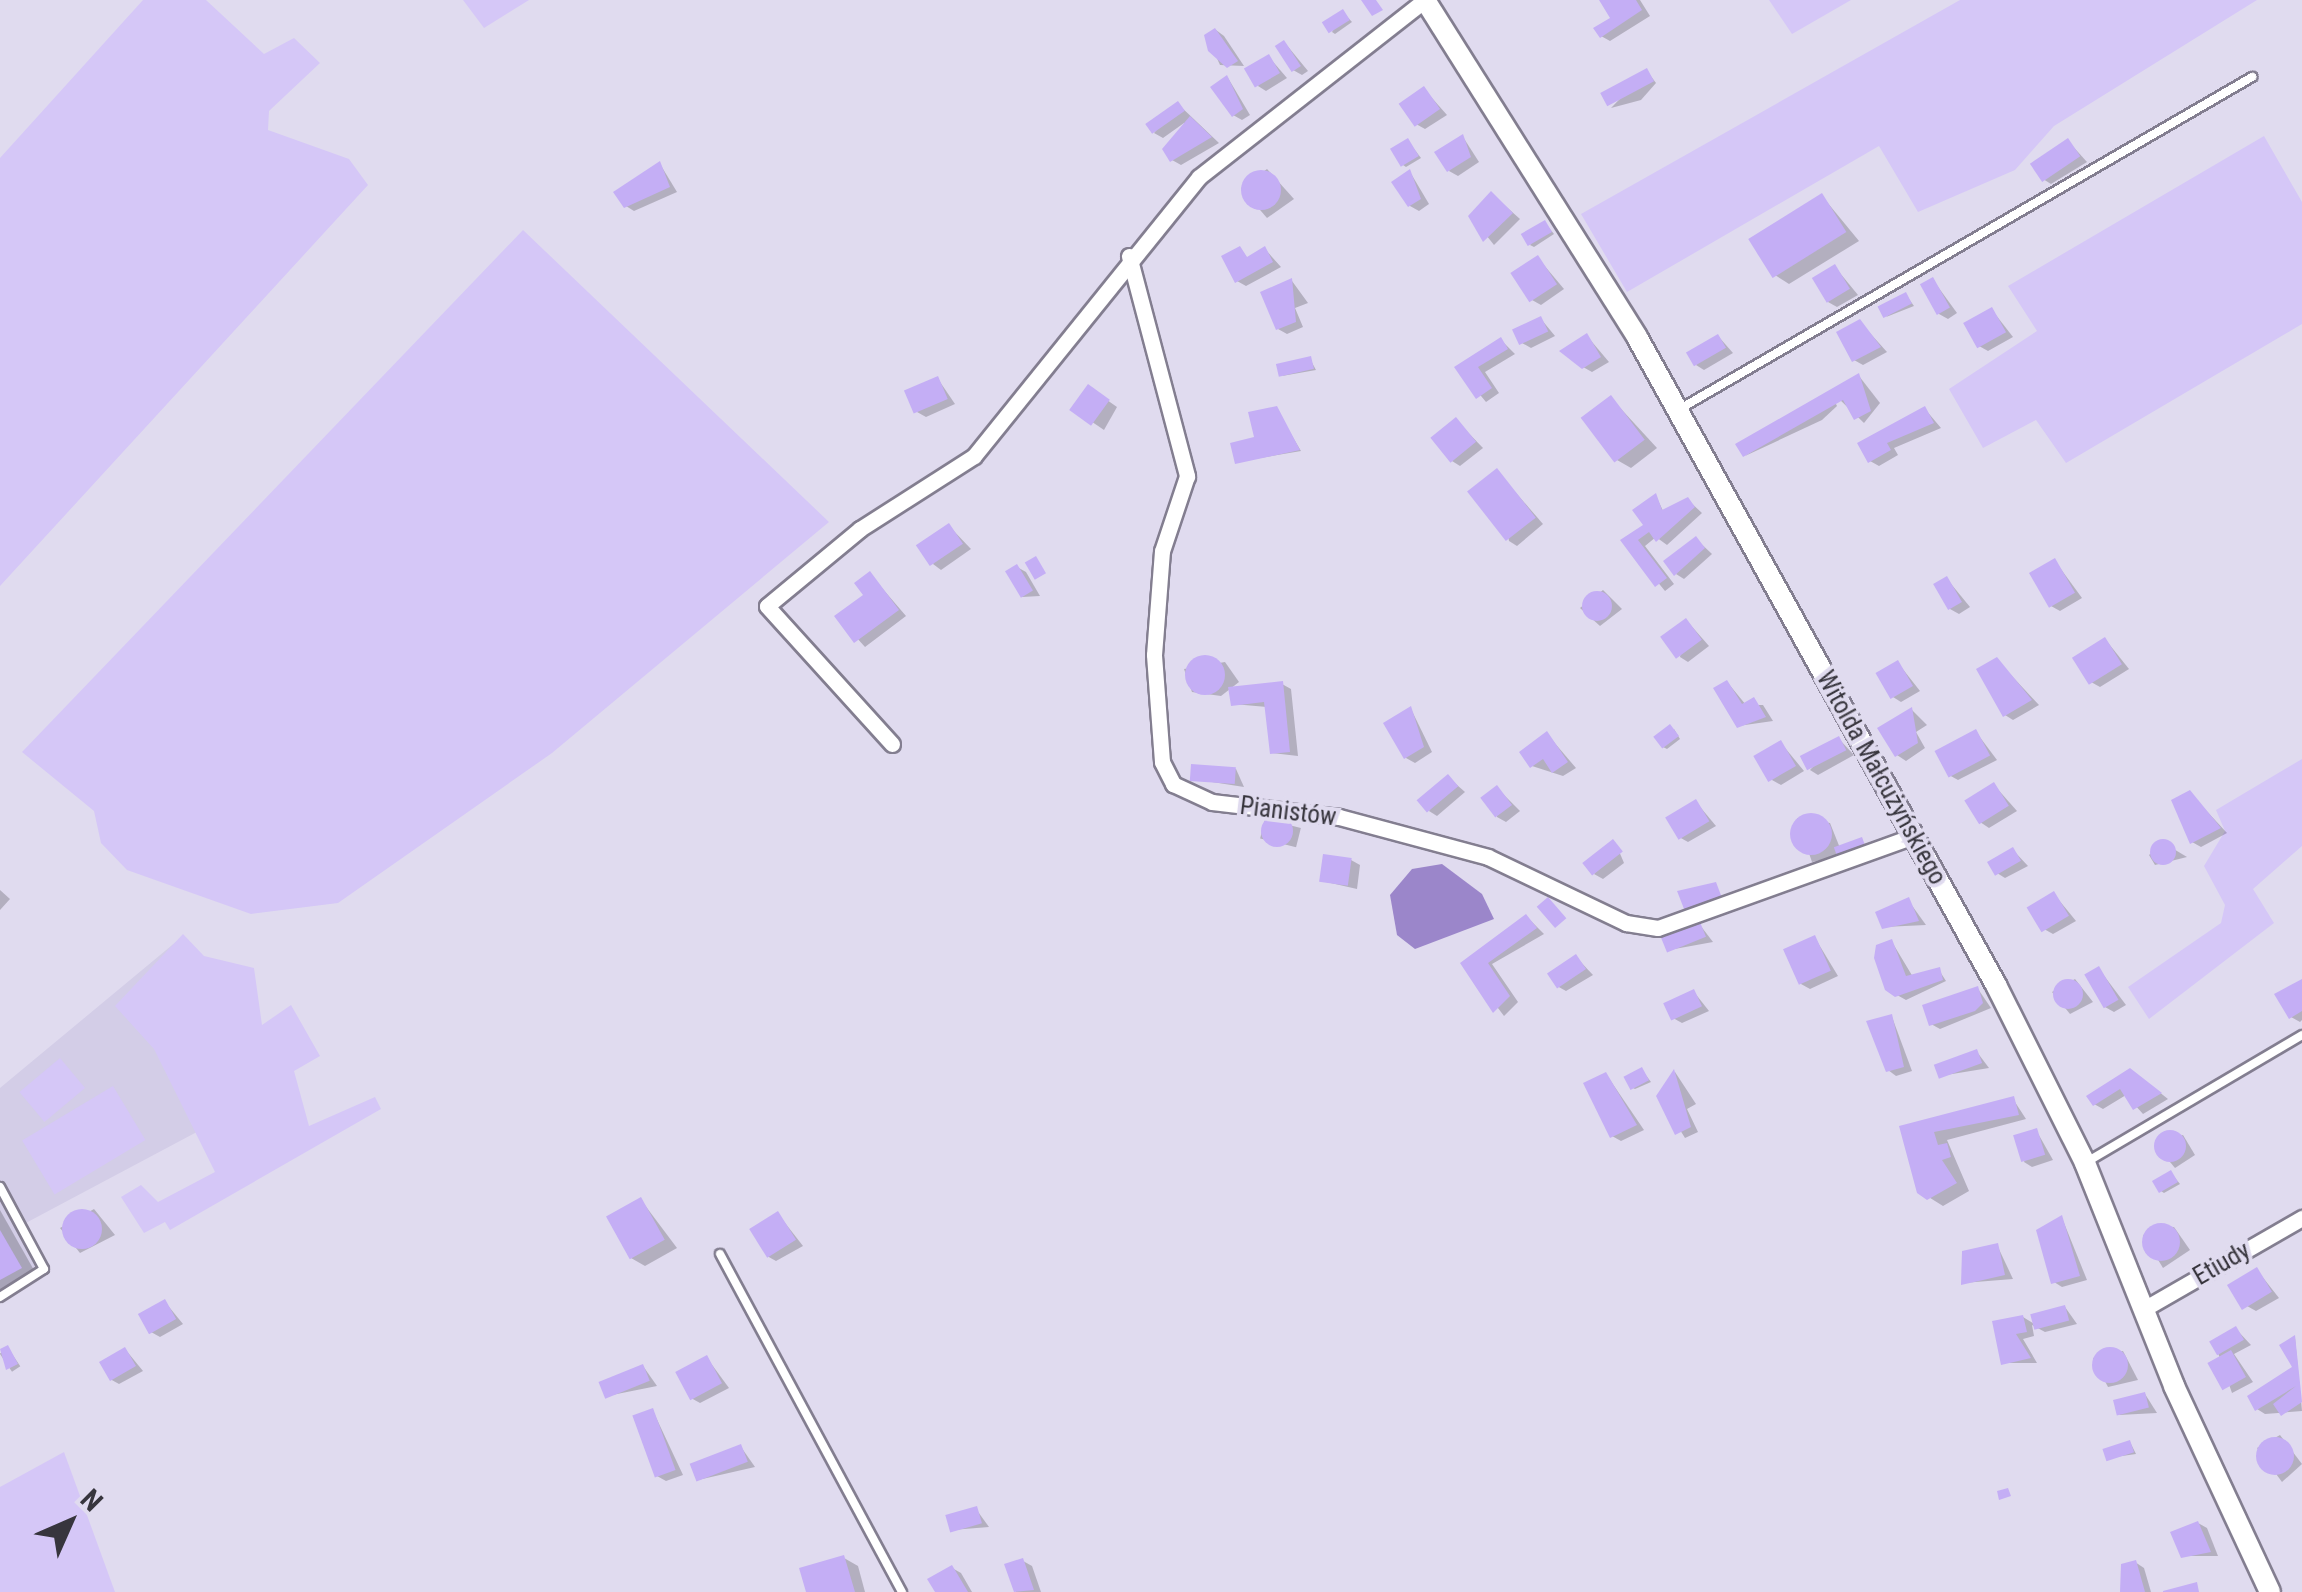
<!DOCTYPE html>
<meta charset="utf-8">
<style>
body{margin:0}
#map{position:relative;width:2302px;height:1592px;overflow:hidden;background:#e0dbef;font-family:"Roboto Condensed",sans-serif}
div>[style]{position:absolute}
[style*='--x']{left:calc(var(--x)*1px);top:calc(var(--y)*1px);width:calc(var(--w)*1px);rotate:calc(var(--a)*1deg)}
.built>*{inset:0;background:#d3cde7}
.green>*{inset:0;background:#d5c7f7;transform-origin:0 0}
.water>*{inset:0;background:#9b86ca}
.shadow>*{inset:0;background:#0003;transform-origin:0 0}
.building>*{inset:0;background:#c4aef5;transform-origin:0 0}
.round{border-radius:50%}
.roads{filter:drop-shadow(2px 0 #837e90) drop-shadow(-2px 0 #837e90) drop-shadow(0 2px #837e90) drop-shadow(0 -2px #837e90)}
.service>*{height:8px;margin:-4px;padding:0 4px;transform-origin:4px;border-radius:4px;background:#fff}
.minor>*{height:15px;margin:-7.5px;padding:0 7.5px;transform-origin:7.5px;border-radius:7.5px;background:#fff}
.tertiary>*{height:20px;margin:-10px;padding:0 10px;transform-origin:10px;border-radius:10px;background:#fff}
span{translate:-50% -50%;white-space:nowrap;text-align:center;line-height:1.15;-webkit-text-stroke:8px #e0dbef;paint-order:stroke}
.street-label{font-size:25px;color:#37353d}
.north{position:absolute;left:20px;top:1472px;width:100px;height:100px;-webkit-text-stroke:8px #e0dbef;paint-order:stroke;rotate:45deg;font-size:28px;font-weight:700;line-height:40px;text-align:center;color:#37353d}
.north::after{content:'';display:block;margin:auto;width:35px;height:45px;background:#37353d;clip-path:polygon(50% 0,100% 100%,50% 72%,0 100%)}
</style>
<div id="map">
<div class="built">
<i style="clip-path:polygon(177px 941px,268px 1094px,22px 1225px,38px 1257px,33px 1273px,0 1291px,0 1088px)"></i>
</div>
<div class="green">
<i style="clip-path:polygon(143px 0,206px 0,264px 54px,294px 38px,320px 63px,269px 111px,268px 130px,349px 159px,368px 185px,0 586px,0 158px)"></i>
<i style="clip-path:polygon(463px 0,529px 0,484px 28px)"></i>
<i style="clip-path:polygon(1769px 0,1851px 0,1792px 34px)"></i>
<i style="clip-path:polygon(1960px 0,2257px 0,2054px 126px,2015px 170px,1918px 212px,1879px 146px,1627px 292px,1581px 214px)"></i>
<i style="clip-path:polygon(2264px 136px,2302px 202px,2302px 324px,2066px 463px,2036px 420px,1983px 448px,1949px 389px,2037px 331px,2008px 286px)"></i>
<i style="clip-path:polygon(523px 230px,829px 522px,552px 753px,338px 903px,251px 914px,127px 870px,101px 843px,94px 811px,22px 752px)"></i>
<i style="clip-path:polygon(2302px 759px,2302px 846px,2253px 889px,2274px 923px,2149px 1019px,2128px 987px,2221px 923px,2225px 905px,2204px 866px,2225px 831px,2216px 810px)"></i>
<i style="clip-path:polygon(183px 934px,204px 956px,254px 968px,262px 1025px,291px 1005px,320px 1056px,294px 1071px,309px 1126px,375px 1097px,381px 1109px,170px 1230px,165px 1222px,144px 1233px,121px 1197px,141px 1185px,158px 1202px,215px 1172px,154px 1049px,115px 1006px)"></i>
<i style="left:60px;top:1058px;width:39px;height:53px;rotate:50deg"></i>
<i style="left:113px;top:1086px;width:63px;height:106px;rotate:59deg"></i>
<i style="clip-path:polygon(64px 1452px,115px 1592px,0 1592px,0 1487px)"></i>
</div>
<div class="water">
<i style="clip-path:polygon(1442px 864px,1482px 894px,1494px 919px,1415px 949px,1397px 935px,1390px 895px,1412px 869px)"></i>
</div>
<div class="shadow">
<i style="clip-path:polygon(1602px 0,1640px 0,1650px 16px,1610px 41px,1601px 36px,1613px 19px)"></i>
<i style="clip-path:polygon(1343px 12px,1352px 22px,1335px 34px,1332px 32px)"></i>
<i style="clip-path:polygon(1216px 30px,1224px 36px,1244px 66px,1220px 65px,1207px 36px)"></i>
<i style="clip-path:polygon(1285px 43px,1308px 71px,1302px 75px,1293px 70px)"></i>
<i style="clip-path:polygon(1269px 57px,1287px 78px,1266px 91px,1258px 86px)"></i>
<i style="clip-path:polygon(1647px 71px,1656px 83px,1641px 100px,1611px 108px)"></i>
<i style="clip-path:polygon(1228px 78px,1250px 115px,1242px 120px,1233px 115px)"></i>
<i style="clip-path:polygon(1424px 89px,1447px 115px,1425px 129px,1416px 124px)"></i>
<i style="clip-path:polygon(1178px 104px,1219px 143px,1181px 165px,1172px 160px,1189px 132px,1184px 123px,1163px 138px,1154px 133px)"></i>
<i style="clip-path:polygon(1463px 137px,1479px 162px,1458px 176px,1449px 171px)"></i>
<i style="clip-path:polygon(1408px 141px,1421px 158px,1406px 167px,1403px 165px)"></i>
<i style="clip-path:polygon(2068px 141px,2087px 162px,2051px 184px,2043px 179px)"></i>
<i style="clip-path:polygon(660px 164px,677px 192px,634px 211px,626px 206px)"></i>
<i style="clip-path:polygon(1267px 169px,1294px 199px,1267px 218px,1241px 188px)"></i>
<i style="clip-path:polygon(1410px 172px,1429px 204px,1419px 211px,1410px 206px)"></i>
<i style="clip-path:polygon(1492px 194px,1520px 219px,1494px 245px,1471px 216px)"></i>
<i style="clip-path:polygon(1822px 196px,1859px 241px,1789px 284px,1775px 275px)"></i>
<i style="clip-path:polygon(1545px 223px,1554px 234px,1534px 247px,1530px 245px)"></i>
<i style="clip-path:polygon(1240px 248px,1248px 259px,1265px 249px,1281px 267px,1246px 286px,1237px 281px)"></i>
<i style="clip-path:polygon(1538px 258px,1564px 289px,1541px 305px,1532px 300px)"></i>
<i style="clip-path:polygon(1835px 267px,1858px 295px,1837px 307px,1828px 302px)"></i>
<i style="clip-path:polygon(1933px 280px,1957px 313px,1948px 319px,1939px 314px)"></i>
<i style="clip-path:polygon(1292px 281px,1308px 303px,1295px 308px,1303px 327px,1287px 334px,1278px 329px)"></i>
<i style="clip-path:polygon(1906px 295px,1914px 306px,1886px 317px)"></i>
<i style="clip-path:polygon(1992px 310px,2013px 337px,1988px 351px,1979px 346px)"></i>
<i style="clip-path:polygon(1541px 319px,1555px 336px,1531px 348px,1522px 343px)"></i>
<i style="clip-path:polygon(1860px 322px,1887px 352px,1863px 365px,1854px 360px)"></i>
<i style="clip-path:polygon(1587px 336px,1609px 362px,1592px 372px,1583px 367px)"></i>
<i style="clip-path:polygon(1718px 336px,1733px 353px,1704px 370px,1696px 365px)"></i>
<i style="clip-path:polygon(1501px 340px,1515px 354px,1485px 372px,1499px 393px,1486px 402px,1457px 367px)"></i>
<i style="clip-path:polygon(1310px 359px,1316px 370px,1282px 376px)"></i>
<i style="clip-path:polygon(1859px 376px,1880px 403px,1864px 423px,1837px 397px)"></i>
<i style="clip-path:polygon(938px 379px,955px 404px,926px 417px,917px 412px)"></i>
<i style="clip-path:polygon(1097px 393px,1117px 407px,1104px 430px,1073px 409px)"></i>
<i style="clip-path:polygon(1831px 394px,1837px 406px,1822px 420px,1745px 456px)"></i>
<i style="clip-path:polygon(1611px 398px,1657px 448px,1631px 468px,1617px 460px)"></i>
<i style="clip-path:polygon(1276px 409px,1301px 451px,1237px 462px,1257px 439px)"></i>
<i style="clip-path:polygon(1925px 409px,1941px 428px,1894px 448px,1898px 455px,1879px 466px,1870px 461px,1861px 444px)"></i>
<i style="clip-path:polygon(1456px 420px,1483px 448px,1460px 466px,1452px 461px)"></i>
<i style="clip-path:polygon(1497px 471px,1543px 524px,1517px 546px,1509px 541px)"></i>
<i style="clip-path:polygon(1656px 496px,1665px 515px,1688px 500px,1702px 513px,1667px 545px,1656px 537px,1645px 546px,1674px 584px,1665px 591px,1624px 541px,1648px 525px)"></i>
<i style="clip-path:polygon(949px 526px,971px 549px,941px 570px,933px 564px)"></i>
<i style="clip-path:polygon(1696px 539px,1712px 554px,1684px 579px,1676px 574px)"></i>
<i style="clip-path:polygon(2055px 561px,2082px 598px,2060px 611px,2051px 606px)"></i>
<i style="clip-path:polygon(1017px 567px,1026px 572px,1040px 596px,1022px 597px)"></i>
<i style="clip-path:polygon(870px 574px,906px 616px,865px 647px,838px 617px,866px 596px)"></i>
<i style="clip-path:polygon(1947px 579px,1970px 607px,1959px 614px,1950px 609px)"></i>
<i style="clip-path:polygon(1603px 590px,1622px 609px,1600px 626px,1580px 608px)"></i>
<i style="clip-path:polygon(1687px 621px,1709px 646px,1688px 662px,1680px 657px)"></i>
<i style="clip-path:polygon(2105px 639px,2129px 669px,2100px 687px,2091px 682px)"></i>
<i style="clip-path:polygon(1997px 660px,2039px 705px,2013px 720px,2005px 715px)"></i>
<i style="clip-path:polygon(1225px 662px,1239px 682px,1221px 696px,1192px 692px,1184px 669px)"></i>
<i style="clip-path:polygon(1898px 663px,1920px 691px,1901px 702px,1893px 697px)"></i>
<i style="clip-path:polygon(1728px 683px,1746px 705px,1763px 705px,1773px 721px,1738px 726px)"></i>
<i style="clip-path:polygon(1282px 684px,1291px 689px,1298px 756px,1272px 753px,1267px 707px,1233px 704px)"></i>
<i style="clip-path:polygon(1411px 709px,1432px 752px,1415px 763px,1406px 758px)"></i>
<i style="clip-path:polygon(1912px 710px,1927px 725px,1916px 732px,1925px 748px,1906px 761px,1897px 755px)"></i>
<i style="clip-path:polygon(1674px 729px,1680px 739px,1667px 749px,1663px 747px)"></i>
<i style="clip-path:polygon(1976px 732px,1997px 760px,1958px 780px,1949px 775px)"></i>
<i style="clip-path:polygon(1547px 734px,1576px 768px,1563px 776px,1532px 766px)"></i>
<i style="clip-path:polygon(1839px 739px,1854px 755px,1818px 775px,1810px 770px)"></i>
<i style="clip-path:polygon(1781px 743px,1804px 771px,1781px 785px,1772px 780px)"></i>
<i style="clip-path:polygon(1236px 769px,1244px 787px,1193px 779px)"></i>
<i style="clip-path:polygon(1448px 777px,1465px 792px,1437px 816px,1429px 811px)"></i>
<i style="clip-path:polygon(1994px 785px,2017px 811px,1989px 828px,1980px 822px)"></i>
<i style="clip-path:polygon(1497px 788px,1520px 811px,1506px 822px,1497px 817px)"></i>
<i style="clip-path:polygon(2190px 793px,2227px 833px,2201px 847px,2192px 842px)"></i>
<i style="clip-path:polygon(1696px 802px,1716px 826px,1688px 842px,1679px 837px)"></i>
<i style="clip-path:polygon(1797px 818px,1830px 823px,1840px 848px,1861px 840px,1868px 849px,1812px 862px)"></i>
<i style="left:1265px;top:819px;width:37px;height:20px;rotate:14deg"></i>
<i style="clip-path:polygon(2163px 843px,2172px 848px,2187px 857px,2155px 865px,2149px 855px)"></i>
<i style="clip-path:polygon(1616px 844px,1624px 863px,1603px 879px,1594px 874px)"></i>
<i style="clip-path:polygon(2013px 850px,2028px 866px,2005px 878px,1997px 873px)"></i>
<i style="clip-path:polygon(1351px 860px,1360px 865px,1357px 889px,1322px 881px)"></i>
<i style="clip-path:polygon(0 890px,10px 899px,0 910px)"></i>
<i style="clip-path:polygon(2054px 894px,2076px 921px,2053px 934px,2044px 929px)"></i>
<i style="clip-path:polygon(1908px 900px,1926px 925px,1884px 927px)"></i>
<i style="clip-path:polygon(1527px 917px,1544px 934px,1492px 964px,1518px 1002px,1504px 1016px,1464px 963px)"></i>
<i style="clip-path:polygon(1700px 925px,1713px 942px,1669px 950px)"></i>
<i style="clip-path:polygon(1815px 938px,1838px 976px,1810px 989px,1801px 984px)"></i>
<i style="clip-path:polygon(1892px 942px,1913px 977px,1939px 970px,1946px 981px,1906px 1000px,1897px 995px)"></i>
<i style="clip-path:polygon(1576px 957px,1593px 975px,1566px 991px,1557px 986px)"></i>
<i style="clip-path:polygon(2099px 969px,2126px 1005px,2114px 1012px,2105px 1007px)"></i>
<i style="clip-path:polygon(2075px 979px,2093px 1002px,2070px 1014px,2052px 992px)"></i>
<i style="clip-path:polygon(2302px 983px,2302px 1020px,2300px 1022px,2291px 1017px)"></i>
<i style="clip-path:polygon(1978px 989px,1991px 1008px,1940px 1029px,1931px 1024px)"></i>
<i style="clip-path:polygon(1694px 992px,1709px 1011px,1682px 1023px,1673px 1018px)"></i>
<i style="clip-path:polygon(1892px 1017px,1912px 1071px,1896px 1076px,1888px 1070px)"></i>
<i style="clip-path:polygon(1977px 1052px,1989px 1068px,1940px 1076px)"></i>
<i style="clip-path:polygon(1642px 1070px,1651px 1082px,1635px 1089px,1631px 1087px)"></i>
<i style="clip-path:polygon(1675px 1072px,1696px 1104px,1687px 1109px,1698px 1132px,1685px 1138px,1659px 1096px)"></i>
<i style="clip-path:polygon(1606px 1074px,1644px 1130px,1621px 1141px,1612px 1136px)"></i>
<i style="clip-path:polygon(2139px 1076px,2168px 1099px,2143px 1114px,2126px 1095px,2103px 1109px,2094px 1104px)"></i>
<i style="clip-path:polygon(2013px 1099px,2026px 1119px,1947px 1140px,1969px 1191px,1943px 1206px,1919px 1191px,1902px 1128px)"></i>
<i style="clip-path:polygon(2036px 1130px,2053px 1160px,2032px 1167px,2024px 1162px)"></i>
<i style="clip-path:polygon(2183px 1135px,2195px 1155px,2175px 1168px,2155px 1144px)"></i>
<i style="clip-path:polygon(2171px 1173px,2180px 1184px,2164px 1193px,2161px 1191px)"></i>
<i style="clip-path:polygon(641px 1200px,677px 1248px,645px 1266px,631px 1258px)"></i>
<i style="clip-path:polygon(94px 1209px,115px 1235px,80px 1253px,60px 1228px)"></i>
<i style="clip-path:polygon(0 1210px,39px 1279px,10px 1295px,0 1289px)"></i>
<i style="clip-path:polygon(778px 1214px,803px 1246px,776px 1261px,767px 1256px)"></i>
<i style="clip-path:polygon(2062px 1218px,2087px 1280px,2062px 1287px,2054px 1282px)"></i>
<i style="clip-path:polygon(2174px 1227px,2190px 1250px,2163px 1268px,2143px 1235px)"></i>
<i style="clip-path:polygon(1997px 1245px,2013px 1279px,1963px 1283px)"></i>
<i style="clip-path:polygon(2257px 1270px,2279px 1298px,2256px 1311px,2247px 1306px)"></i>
<i style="clip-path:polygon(165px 1302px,183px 1324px,160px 1337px,151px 1332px)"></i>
<i style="clip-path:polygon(2065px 1307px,2077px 1324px,2045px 1332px,2032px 1325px,2034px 1336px,2023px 1339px,2037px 1363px,2003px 1363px,2023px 1317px,2036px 1325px)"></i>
<i style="clip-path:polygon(2236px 1329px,2251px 1345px,2234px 1354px,2253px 1382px,2232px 1393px,2218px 1353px)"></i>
<i style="clip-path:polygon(2295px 1338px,2302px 1411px,2265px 1414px,2257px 1409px,2295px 1368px)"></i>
<i style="left:8px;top:1348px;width:22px;height:10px;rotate:56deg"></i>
<i style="clip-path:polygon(125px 1349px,143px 1371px,119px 1384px,110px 1379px)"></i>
<i style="clip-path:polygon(2123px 1351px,2138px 1380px,2108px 1387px,2093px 1358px)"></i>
<i style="clip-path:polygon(707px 1358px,729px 1388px,700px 1403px,691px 1398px)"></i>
<i style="clip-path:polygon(643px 1366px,657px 1386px,607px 1396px)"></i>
<i style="clip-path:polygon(2145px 1394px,2157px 1413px,2119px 1415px)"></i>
<i style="clip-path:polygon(653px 1411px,683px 1475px,666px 1481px,657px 1476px)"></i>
<i style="clip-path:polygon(2280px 1435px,2302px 1464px,2282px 1482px,2257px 1448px)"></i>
<i style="clip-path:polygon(2130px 1442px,2136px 1454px,2108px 1458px)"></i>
<i style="clip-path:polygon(741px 1447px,755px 1467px,698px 1480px)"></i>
<i style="clip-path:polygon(976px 1509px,989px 1527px,952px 1530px)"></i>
<i style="clip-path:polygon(2198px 1523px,2207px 1528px,2218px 1556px,2183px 1556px)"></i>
<i style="clip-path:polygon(844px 1558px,858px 1566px,865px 1592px,809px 1592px)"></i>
<i style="clip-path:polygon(1023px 1561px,1032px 1566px,1041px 1592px,1016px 1592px,1008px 1566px)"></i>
<i style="clip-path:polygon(2135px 1562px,2144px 1568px,2151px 1592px,2126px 1592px)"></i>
<i style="clip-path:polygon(952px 1568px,961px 1573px,972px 1592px,937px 1592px)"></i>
</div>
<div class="building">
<i style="clip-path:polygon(1361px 0,1376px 0,1383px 10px,1372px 16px)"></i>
<i style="clip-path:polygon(1599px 0,1636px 0,1642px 10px,1600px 38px,1593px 28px,1610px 18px)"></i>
<i style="left:1343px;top:9px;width:13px;height:25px;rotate:58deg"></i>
<i style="clip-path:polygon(1215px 28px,1238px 61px,1227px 68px,1208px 51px,1204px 35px)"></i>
<i style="left:1284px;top:40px;width:31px;height:11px;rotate:57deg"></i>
<i style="left:1269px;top:54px;width:22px;height:29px;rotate:60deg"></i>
<i style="left:1647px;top:68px;width:15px;height:53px;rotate:62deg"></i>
<i style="clip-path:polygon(1227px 75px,1243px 109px,1232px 117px,1210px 87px)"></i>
<i style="left:1424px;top:86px;width:28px;height:31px;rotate:55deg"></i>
<i style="left:1178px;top:101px;width:12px;height:40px;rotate:55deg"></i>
<i style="clip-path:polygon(1190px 116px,1212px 137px,1170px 162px,1162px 149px)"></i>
<i style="clip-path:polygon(1463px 134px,1471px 157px,1447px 172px,1434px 152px)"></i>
<i style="left:1408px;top:138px;width:21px;height:21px;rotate:59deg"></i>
<i style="left:2068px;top:138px;width:22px;height:46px;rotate:56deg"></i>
<i style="clip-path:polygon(660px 161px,670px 187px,624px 208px,613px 192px)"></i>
<i style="clip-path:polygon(1410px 169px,1421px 199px,1408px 207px,1391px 182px)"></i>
<i class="round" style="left:1241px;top:170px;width:40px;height:40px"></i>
<i style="clip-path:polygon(1491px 191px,1513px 213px,1483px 242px,1468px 216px)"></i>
<i style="left:1822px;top:193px;width:46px;height:87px;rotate:58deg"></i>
<i style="left:1545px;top:220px;width:14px;height:28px;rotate:60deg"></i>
<i style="clip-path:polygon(1240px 246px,1247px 257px,1265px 246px,1273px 262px,1235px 283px,1221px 256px)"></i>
<i style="left:1538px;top:255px;width:35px;height:33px;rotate:57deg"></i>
<i style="left:1835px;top:264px;width:29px;height:27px;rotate:59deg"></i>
<i style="left:1933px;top:277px;width:35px;height:15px;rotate:61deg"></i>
<i style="clip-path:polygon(1292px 278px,1296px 322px,1276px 330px,1260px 292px)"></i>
<i style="left:1906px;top:292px;width:13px;height:32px;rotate:63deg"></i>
<i style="left:1992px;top:307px;width:29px;height:33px;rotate:61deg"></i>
<i style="left:1541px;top:316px;width:17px;height:32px;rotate:65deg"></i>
<i style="clip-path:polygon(1860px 319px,1881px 347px,1852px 362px,1836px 332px)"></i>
<i style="clip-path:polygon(1587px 333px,1601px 357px,1582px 369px,1559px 351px)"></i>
<i style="left:1718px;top:334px;width:16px;height:37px;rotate:60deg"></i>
<i style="clip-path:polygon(1501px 337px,1508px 349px,1478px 367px,1492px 388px,1476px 399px,1454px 367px)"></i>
<i style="left:1311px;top:356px;width:13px;height:36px;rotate:77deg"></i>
<i style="clip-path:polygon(1859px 373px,1871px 411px,1854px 420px,1843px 400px,1743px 457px,1735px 444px)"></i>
<i style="left:938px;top:376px;width:25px;height:37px;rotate:67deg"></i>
<i style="left:1088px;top:384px;width:27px;height:32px;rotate:36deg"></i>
<i style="left:1611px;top:395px;width:56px;height:38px;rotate:53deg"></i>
<i style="clip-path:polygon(1277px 406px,1300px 450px,1235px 464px,1230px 443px,1254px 437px,1248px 412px)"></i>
<i style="clip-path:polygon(1925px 406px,1934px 423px,1887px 443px,1891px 450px,1868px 463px,1857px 443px)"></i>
<i style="left:1456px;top:417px;width:32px;height:33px;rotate:51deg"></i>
<i style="left:1497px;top:468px;width:63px;height:38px;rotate:52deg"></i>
<i style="clip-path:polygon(1656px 493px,1662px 510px,1688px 497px,1695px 507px,1656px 542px,1649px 532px,1638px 540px,1667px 578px,1655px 587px,1620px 540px,1643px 525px,1632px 510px)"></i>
<i style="left:949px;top:523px;width:25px;height:40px;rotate:56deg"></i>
<i style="clip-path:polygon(1696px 536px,1705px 548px,1674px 576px,1663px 561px)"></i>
<i style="left:1036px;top:556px;width:20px;height:13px;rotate:60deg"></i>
<i style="left:2055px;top:558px;width:40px;height:30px;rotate:60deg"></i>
<i style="left:1017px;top:564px;width:31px;height:14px;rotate:59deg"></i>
<i style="clip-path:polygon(870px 571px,899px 610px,854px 643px,834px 616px,863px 595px,854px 583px)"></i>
<i style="left:1947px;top:576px;width:30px;height:16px;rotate:60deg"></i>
<i class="round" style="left:1582px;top:591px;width:30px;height:30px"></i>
<i style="left:1686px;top:618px;width:27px;height:32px;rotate:54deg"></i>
<i style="left:2105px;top:637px;width:32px;height:39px;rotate:58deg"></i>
<i class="round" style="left:1185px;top:655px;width:40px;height:40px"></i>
<i style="clip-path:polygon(1997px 657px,2032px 700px,2003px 717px,1976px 669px)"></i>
<i style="left:1898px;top:660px;width:30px;height:26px;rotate:60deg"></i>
<i style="clip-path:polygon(1727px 680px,1742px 704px,1754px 697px,1766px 717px,1737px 728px,1713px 688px)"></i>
<i style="clip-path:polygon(1283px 681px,1290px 752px,1270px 754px,1264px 702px,1231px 706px,1228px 687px)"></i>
<i style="clip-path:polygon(1411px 706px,1424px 747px,1404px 759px,1383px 723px)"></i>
<i style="clip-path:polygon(1912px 707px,1918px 743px,1895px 757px,1877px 728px)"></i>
<i style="left:1670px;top:724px;width:15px;height:21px;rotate:53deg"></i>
<i style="left:1976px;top:729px;width:30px;height:47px;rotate:62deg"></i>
<i style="clip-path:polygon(1547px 731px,1568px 762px,1552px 773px,1543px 759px,1530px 768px,1519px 752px)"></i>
<i style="left:1839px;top:736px;width:16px;height:44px;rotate:63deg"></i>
<i style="left:1781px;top:740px;width:30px;height:32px;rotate:60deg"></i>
<i style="left:1191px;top:764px;width:45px;height:17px;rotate:4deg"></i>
<i style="left:1448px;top:774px;width:16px;height:41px;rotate:50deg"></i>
<i style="left:1994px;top:782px;width:28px;height:35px;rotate:58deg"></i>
<i style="left:1497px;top:785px;width:25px;height:21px;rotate:53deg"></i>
<i style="clip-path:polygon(2190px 790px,2221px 828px,2190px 844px,2171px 800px)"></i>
<i style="left:1696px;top:799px;width:26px;height:36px;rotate:59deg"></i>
<i class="round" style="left:1790px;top:813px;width:42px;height:42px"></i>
<i class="round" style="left:1261px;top:815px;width:32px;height:32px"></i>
<i style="left:1862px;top:837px;width:12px;height:30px;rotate:70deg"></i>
<i style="left:1613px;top:839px;width:16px;height:39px;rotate:52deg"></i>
<i class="round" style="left:2150px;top:839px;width:26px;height:26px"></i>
<i style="left:2013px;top:847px;width:16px;height:30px;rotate:60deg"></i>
<i style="left:1323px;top:854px;width:29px;height:28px;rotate:8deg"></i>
<i style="clip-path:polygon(1716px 882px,1722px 898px,1686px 914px,1677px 891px)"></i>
<i style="left:2054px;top:891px;width:29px;height:32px;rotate:59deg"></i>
<i style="left:1548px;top:897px;width:28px;height:15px;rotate:49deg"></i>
<i style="clip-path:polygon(1909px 897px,1919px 921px,1882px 929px,1875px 912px)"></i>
<i style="clip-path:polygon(1526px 914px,1537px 928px,1488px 963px,1510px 996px,1493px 1013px,1460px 963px)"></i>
<i style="left:1700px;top:922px;width:16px;height:42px;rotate:68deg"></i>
<i style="left:1815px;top:935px;width:39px;height:35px;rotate:66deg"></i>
<i style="clip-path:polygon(1892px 939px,1906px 976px,1940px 967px,1943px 980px,1895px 997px,1885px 990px,1874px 958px,1876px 945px)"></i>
<i style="left:1576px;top:954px;width:18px;height:35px;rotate:56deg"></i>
<i style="left:2099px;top:966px;width:39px;height:17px;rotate:60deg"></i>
<i class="round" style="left:2053px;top:979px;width:30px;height:30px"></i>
<i style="clip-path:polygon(2302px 979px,2302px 1011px,2289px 1019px,2274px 994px)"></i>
<i style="clip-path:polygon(1978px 986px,1983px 1003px,1975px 1011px,1929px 1026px,1922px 1005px)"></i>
<i style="left:1694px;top:989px;width:19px;height:34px;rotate:65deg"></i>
<i style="clip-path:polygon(1892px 1014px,1904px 1067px,1886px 1072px,1866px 1021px)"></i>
<i style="left:1977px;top:1049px;width:15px;height:46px;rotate:70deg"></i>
<i style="left:1642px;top:1067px;width:15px;height:21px;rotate:62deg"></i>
<i style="clip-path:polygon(2130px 1068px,2162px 1093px,2133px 1110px,2120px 1089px,2093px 1106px,2086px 1096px)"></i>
<i style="clip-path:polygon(1674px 1069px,1691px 1127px,1675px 1135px,1656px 1096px)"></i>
<i style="clip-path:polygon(1606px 1072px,1637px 1125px,1610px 1138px,1583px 1083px)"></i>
<i style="clip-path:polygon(2014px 1096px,2019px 1115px,1934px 1132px,1938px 1145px,1947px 1143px,1951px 1157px,1942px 1160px,1957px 1183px,1927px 1200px,1917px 1193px,1899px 1126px)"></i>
<i style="left:2037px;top:1128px;width:28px;height:25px;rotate:73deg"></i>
<i class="round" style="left:2154px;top:1130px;width:32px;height:32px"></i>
<i style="left:2171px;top:1170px;width:14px;height:22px;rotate:60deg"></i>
<i style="left:641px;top:1197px;width:49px;height:40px;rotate:61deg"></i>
<i class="round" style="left:62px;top:1209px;width:40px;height:40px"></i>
<i style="left:778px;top:1211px;width:34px;height:34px;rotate:58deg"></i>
<i style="clip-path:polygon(2062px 1215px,2080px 1276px,2051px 1284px,2036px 1230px)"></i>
<i class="round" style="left:2142px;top:1223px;width:38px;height:38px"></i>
<i style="clip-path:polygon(0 1230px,22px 1268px,0 1280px)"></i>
<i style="clip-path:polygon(1998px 1243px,2005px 1275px,1961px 1285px,1962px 1251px)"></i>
<i style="left:2257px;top:1267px;width:29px;height:35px;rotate:59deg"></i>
<i style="left:165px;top:1299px;width:23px;height:31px;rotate:61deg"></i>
<i style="left:2065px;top:1305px;width:16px;height:36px;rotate:75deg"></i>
<i style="clip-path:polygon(2023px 1315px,2027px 1332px,2016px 1334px,2031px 1358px,2001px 1365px,1992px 1321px)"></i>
<i style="left:2236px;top:1326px;width:16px;height:31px;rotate:60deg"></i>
<i style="clip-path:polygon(2295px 1335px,2302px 1402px,2281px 1416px,2273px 1404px,2296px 1386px,2255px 1411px,2247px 1396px,2292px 1367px,2279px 1345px)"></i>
<i style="clip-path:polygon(8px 1345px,18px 1364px,6px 1370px,0 1349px)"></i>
<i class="round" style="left:2092px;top:1347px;width:36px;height:36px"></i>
<i style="left:125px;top:1347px;width:22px;height:30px;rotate:60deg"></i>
<i style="left:2231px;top:1350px;width:31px;height:27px;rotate:61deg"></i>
<i style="left:707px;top:1355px;width:32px;height:36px;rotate:62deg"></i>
<i style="left:643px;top:1364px;width:18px;height:48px;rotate:68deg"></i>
<i style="left:2145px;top:1392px;width:16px;height:33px;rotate:76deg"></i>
<i style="left:653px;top:1408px;width:66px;height:22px;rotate:70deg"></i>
<i class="round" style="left:2256px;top:1437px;width:38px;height:38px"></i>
<i style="left:2130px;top:1440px;width:13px;height:29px;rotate:72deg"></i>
<i style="left:741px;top:1444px;width:19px;height:55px;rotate:69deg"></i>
<i style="clip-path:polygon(2008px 1488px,2011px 1496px,1999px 1500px,1997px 1491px)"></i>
<i style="left:977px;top:1506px;width:18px;height:33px;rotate:74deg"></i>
<i style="clip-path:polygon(2198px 1521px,2211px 1552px,2181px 1558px,2170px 1532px)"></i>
<i style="clip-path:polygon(844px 1555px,855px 1592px,806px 1592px,799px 1568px)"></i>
<i style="clip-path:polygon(1023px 1558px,1034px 1590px,1014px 1592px,1004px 1564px)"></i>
<i style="clip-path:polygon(2136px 1560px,2145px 1592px,2120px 1592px,2121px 1564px)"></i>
<i style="clip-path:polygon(952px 1565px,968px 1592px,935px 1592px,927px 1579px)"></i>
<i style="clip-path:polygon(2197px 1582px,2199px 1592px,2163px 1592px,2163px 1591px)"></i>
</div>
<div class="roads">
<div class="service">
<i style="--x:1678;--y:410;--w:664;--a:-30.12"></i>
<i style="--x:2085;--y:1163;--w:252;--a:-30.5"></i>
<i style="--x:0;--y:1187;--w:93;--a:61.8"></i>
<i style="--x:44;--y:1269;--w:52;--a:147.5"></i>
<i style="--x:720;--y:1254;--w:384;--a:61.7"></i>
</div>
<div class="minor">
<i style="--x:1129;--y:256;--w:228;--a:75.2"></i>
<i style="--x:1187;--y:476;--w:79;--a:108.4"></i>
<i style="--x:1162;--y:551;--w:104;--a:94.4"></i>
<i style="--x:1154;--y:655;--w:107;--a:85.7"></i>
<i style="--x:1162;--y:762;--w:25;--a:63"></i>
<i style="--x:1173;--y:784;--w:43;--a:24.8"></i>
<i style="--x:1212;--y:802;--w:128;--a:6.7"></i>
<i style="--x:1339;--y:817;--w:154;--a:15"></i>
<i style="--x:1488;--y:857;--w:153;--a:25.6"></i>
<i style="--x:1626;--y:923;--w:32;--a:9"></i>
<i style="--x:1658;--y:928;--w:272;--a:-19.8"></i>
<i style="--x:892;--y:744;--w:186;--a:-132.2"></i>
<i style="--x:767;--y:606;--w:121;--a:-39.6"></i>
<i style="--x:860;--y:529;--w:135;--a:-32.6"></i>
<i style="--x:974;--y:456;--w:358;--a:-51.1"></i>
<i style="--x:1199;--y:177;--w:287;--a:-38.1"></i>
<i style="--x:2142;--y:1310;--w:185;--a:-29.9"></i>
</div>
<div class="tertiary">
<i style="--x:1425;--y:0;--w:398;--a:57.8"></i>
<i style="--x:1637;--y:337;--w:741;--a:61.01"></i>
<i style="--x:1996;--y:985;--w:199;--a:63.4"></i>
<i style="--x:2085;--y:1163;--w:240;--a:68.2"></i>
<i style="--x:2174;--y:1386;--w:227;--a:65"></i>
</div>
</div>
<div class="street-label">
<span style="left:1881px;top:778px;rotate:61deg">Witolda Małcużyńskiego</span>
<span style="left:1288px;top:812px;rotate:7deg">Pianistów</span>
<span style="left:2222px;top:1264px;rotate:-30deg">Etiudy</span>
</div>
<div class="north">N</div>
</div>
